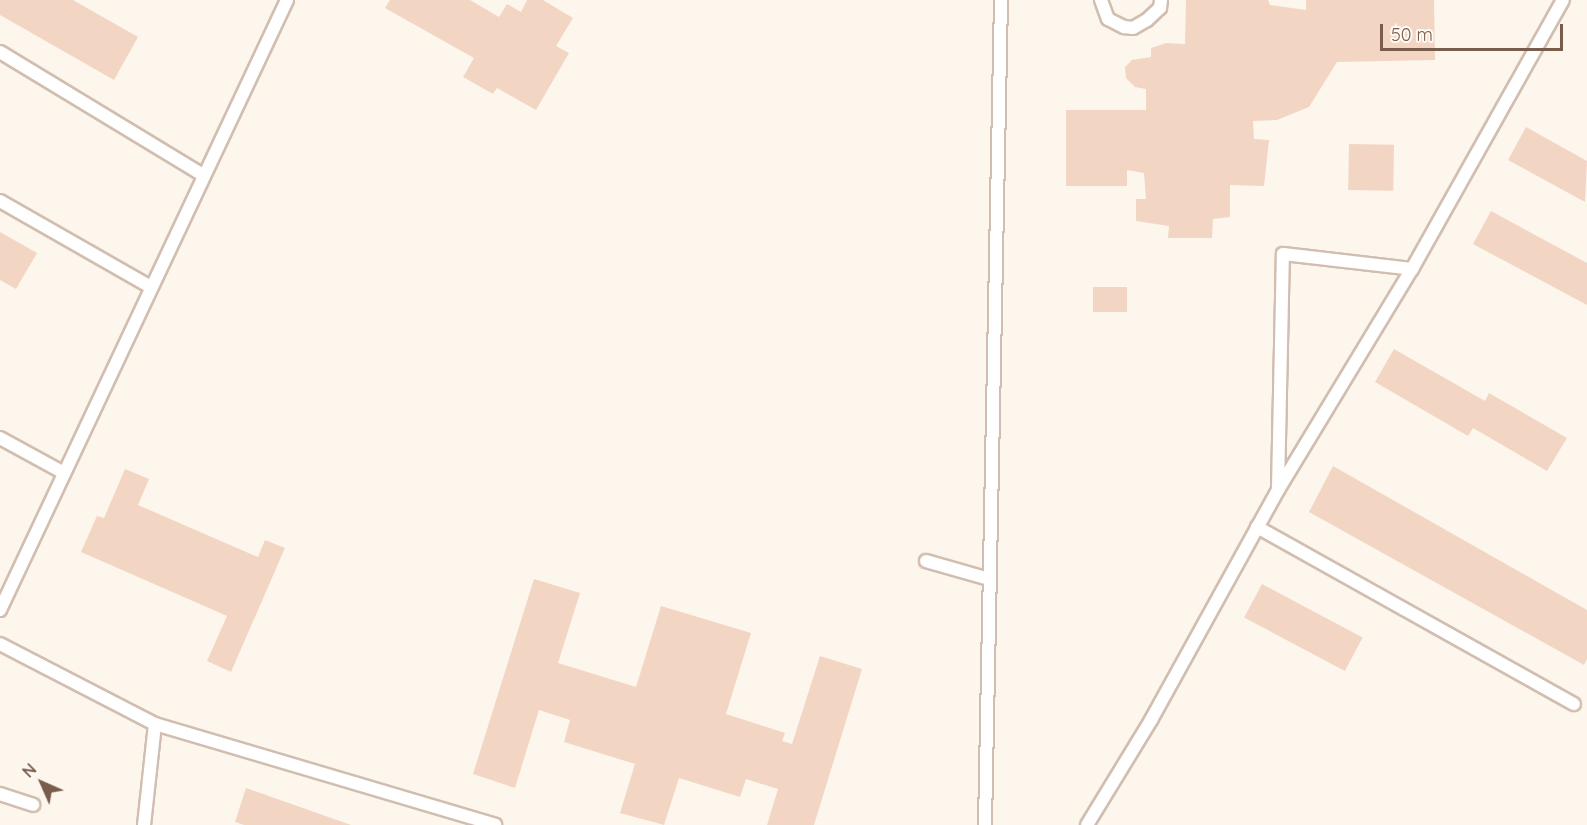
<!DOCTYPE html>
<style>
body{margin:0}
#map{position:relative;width:1587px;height:825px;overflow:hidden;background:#fdf6ec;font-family:Quicksand,sans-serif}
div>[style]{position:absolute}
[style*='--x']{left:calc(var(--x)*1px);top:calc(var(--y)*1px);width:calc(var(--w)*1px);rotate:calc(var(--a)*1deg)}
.building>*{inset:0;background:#f3d5c3;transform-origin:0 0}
.roads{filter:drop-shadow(2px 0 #d1beb0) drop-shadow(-2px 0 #d1beb0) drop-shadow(0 2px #d1beb0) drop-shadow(0 -2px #d1beb0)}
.service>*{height:12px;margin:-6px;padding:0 6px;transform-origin:6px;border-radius:6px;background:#fff}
span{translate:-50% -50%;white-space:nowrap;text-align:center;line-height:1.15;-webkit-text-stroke:4.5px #fffaf3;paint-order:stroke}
.north{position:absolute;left:12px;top:753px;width:60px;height:60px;-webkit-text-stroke:4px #fffaf3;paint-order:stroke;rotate:315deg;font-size:16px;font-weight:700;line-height:24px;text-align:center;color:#7a5c4d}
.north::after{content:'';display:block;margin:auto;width:21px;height:27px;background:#7a5c4d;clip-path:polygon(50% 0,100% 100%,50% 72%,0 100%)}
.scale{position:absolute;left:1380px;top:24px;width:183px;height:27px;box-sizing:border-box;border:3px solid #7a5c4d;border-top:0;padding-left:8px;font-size:18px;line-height:21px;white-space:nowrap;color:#7a5c4d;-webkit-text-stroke:4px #fffaf3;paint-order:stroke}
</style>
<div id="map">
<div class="building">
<i style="clip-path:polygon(0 0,73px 0,138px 37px,114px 80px,0 15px)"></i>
<i style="clip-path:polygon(390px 0,470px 0,499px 17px,507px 4px,521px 12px,527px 0,543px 0,573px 18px,556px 46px,569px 53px,536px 110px,497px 88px,493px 94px,463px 77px,474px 58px,385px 8px)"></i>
<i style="clip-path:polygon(1186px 0,1268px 0,1270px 5px,1306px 10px,1306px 0,1434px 0,1435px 60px,1337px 62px,1309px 107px,1277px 120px,1253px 121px,1254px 139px,1269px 140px,1264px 186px,1230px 185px,1230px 217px,1213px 219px,1212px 238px,1168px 238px,1169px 226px,1136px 221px,1136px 199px,1146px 199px,1144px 173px,1127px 170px,1127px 186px,1066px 186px,1066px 110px,1146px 110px,1146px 89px,1135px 87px,1126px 78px,1125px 67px,1132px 60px,1151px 57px,1151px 48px,1166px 43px,1185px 44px)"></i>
<i style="clip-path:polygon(1526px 127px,1587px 161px,1585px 202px,1508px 160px)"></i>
<i style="left:1349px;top:144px;width:45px;height:46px;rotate:1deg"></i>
<i style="clip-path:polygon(1491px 211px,1587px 263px,1587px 305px,1473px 244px)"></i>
<i style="clip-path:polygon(0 232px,37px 253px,16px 289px,0 280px)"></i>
<i style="left:1093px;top:287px;width:34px;height:25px"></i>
<i style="clip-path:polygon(1394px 349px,1485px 401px,1489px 393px,1567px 438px,1547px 471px,1473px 428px,1468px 436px,1375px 382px)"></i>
<i style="clip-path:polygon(1333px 466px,1587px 610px,1587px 659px,1584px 665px,1309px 512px)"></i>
<i style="clip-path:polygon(125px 469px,149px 479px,138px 505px,258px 557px,265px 540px,285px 548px,231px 672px,207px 661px,227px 616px,81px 552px,97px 516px,104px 518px)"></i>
<i style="clip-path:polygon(534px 579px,580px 593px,558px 663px,636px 687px,661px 606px,751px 633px,726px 714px,785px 733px,782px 741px,792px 744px,820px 656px,862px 669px,814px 825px,767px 825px,778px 789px,746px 779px,740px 797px,679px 778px,664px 825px,620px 813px,635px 764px,564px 742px,570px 720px,539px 710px,515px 788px,473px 774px)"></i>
<i style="left:1262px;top:584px;width:114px;height:38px;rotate:28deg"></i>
<i style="clip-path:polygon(246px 788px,351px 825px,244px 825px,235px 822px)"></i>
</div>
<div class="roads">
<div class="service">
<i style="--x:1101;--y:0;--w:20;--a:70"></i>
<i style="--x:1108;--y:19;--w:18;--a:27"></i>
<i style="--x:1124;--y:27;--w:9;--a:6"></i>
<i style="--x:1133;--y:28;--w:16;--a:-30"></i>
<i style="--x:1147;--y:20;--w:18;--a:-43"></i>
<i style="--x:1160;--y:8;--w:8;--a:-83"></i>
<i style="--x:0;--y:52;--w:237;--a:31.2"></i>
<i style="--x:0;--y:201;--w:174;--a:29.7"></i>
<i style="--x:0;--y:438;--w:73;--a:28.7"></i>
<i style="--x:1278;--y:488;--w:234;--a:-88.8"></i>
<i style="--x:1283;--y:254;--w:130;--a:6.6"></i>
<i style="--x:1257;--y:527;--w:363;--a:29.2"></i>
<i style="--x:926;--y:561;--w:66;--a:15.9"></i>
<i style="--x:0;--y:610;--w:674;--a:-64.8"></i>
<i style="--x:0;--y:644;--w:174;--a:27.3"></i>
<i style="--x:155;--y:724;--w:102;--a:96.2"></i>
<i style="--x:155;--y:724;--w:355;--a:16.5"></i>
<i style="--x:0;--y:794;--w:35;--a:18"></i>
<i style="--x:985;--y:825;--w:825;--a:-88.89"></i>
<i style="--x:1087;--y:825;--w:123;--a:-58.6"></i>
<i style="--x:1151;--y:720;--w:263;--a:-61.1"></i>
<i style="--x:1278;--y:490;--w:258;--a:-58.8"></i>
<i style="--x:1412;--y:269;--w:308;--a:-60.7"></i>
</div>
</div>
<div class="north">N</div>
<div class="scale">50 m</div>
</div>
